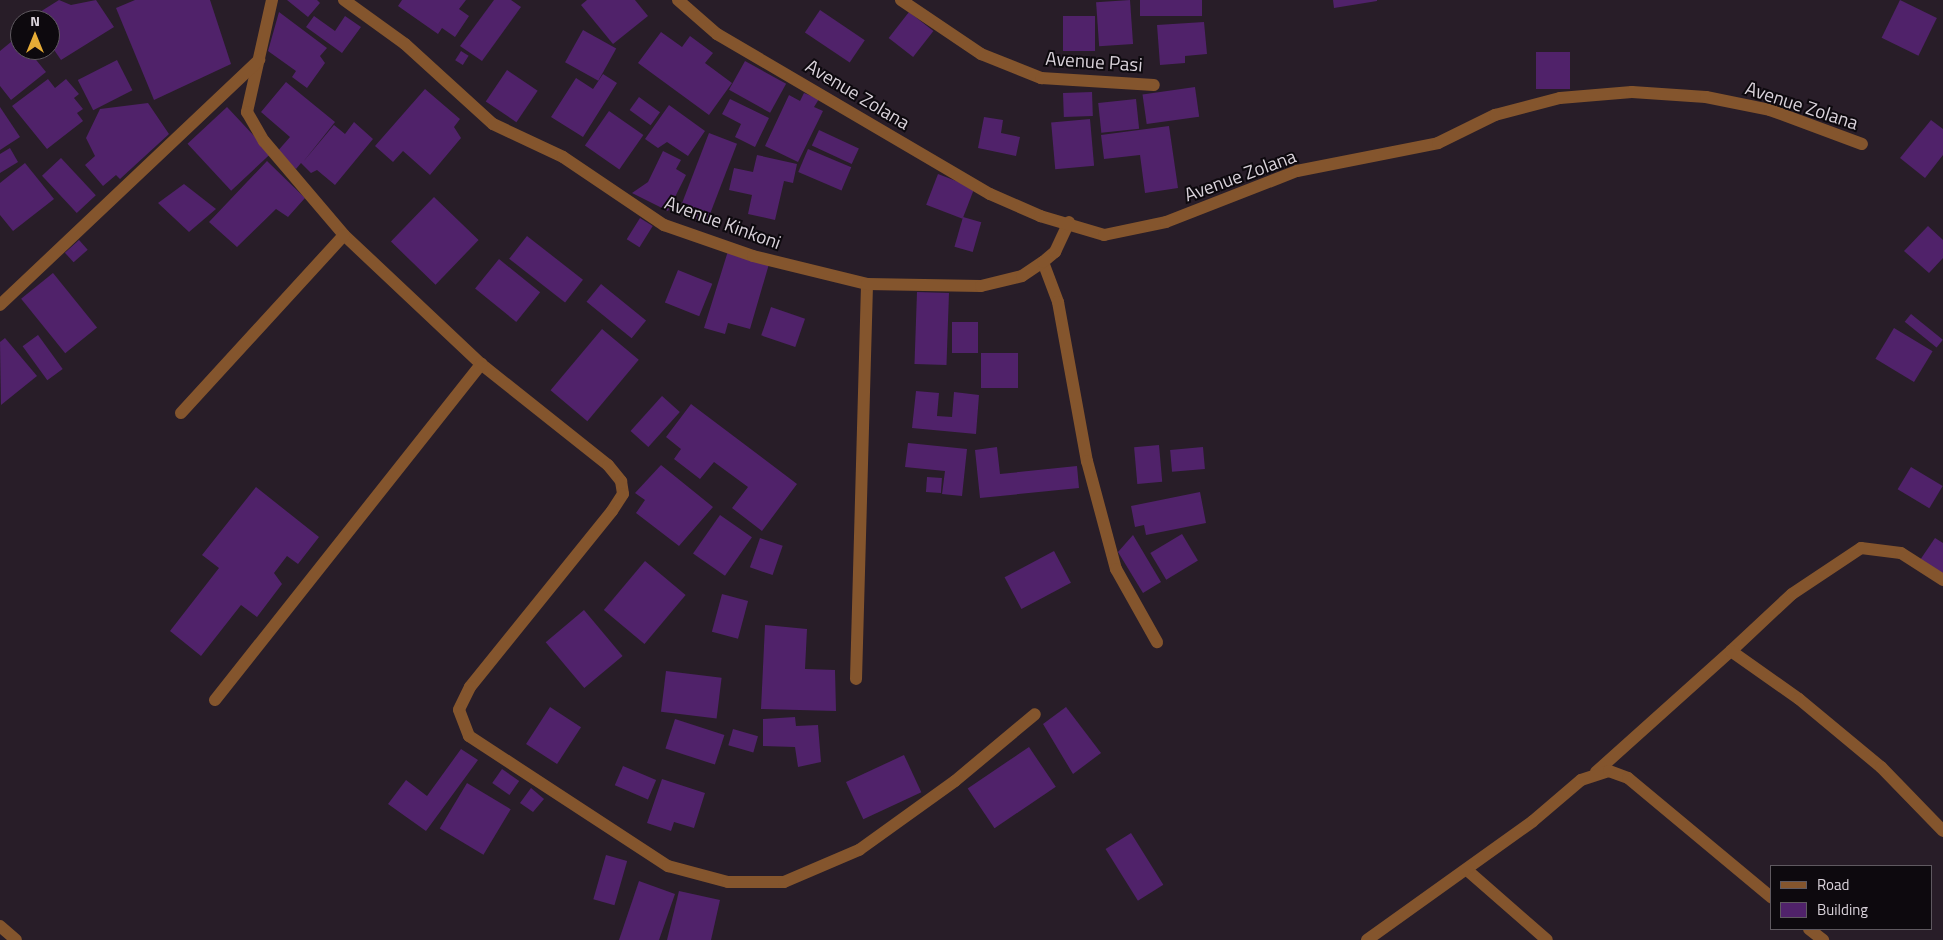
<!DOCTYPE html>
<style>
body{margin:0}
#map{position:relative;width:1943px;height:940px;overflow:hidden;background:#281d28;font-family:"Titillium Web",sans-serif}
div>[style]{position:absolute}
[style*='--x']{left:calc(var(--x)*1px);top:calc(var(--y)*1px);width:calc(var(--w)*1px);rotate:calc(var(--a)*1deg)}
.building>*{inset:0;background:#50226a;transform-origin:0 0}
.lane>*{height:12px;margin:-6px;padding:0 6px;transform-origin:6px;border-radius:6px;background:#84552d}
.street>*{height:12px;margin:-6px;padding:0 6px;transform-origin:6px;border-radius:6px;background:#84552d}
span{translate:-50% -50%;white-space:nowrap;text-align:center;line-height:1.15;-webkit-text-stroke:4px #0d090e;paint-order:stroke}
.street-label{font-size:19px;color:#d9d2da}
.legend{position:absolute;left:1770px;top:865px;width:162px;height:65px;box-sizing:border-box;background:#0d090e;border:1px solid #5f5960;margin:0;padding:6px 9px;list-style:none;font-size:15px;color:#d9d2da}
.legend li{display:flex;align-items:center;gap:10px;height:25px}
.legend b{width:25px;border:1px solid #5f5960}
.north{position:absolute;left:10px;top:10px;width:50px;height:50px;box-sizing:border-box;background:#0d090e;border:1px solid #5f5960;border-radius:50%;rotate:0deg;font-size:14px;font-weight:700;line-height:20px;text-align:center;color:#d9d2da}
.north::after{content:'';display:block;margin:auto;width:18px;height:22px;background:#e6ac36;clip-path:polygon(50% 0,100% 100%,50% 72%,0 100%)}
</style>
<div id="map">
<div class="building">
<i style="clip-path:polygon(59px 0,71px 5px,96px 0,114px 27px,61px 60px,50px 44px,50px 20px,32px 17px)"></i>
<i style="clip-path:polygon(135px 0,210px 0,231px 64px,154px 100px,116px 8px)"></i>
<i style="clip-path:polygon(287px 0,317px 0,320px 3px,308px 17px)"></i>
<i style="clip-path:polygon(402px 0,466px 0,459px 9px,469px 16px,455px 37px,442px 28px,438px 34px,398px 6px)"></i>
<i style="clip-path:polygon(494px 0,511px 0,521px 7px,482px 61px,460px 46px)"></i>
<i style="clip-path:polygon(587px 0,635px 0,648px 16px,613px 44px,581px 5px)"></i>
<i style="left:1130px;top:0;width:44px;height:34px;rotate:86deg"></i>
<i style="left:1140px;top:0;width:62px;height:16px"></i>
<i style="clip-path:polygon(1333px 0,1377px 0,1377px 1px,1334px 8px)"></i>
<i style="left:1900px;top:0;width:41px;height:42px;rotate:26deg"></i>
<i style="left:820px;top:10px;width:54px;height:27px;rotate:34deg"></i>
<i style="clip-path:polygon(279px 12px,327px 48px,320px 56px,325px 63px,307px 88px,292px 77px,296px 71px,268px 51px)"></i>
<i style="left:909px;top:12px;width:31px;height:33px;rotate:38deg"></i>
<i style="clip-path:polygon(314px 16px,335px 31px,345px 16px,361px 27px,342px 53px,306px 27px)"></i>
<i style="left:1063px;top:16px;width:32px;height:35px"></i>
<i style="clip-path:polygon(1204px 22px,1207px 54px,1185px 56px,1185px 63px,1160px 65px,1157px 25px)"></i>
<i style="left:583px;top:30px;width:38px;height:37px;rotate:29deg"></i>
<i style="clip-path:polygon(661px 32px,682px 47px,690px 36px,713px 53px,705px 63px,732px 83px,709px 115px,638px 63px)"></i>
<i style="clip-path:polygon(17px 37px,20px 50px,28px 50px,46px 72px,11px 100px,0 86px,0 51px)"></i>
<i style="left:461px;top:51px;width:9px;height:11px;rotate:32deg"></i>
<i style="left:1570px;top:52px;width:37px;height:34px;rotate:90deg"></i>
<i style="left:117px;top:60px;width:34px;height:44px;rotate:63deg"></i>
<i style="left:745px;top:61px;width:47px;height:33px;rotate:29deg"></i>
<i style="left:507px;top:70px;width:37px;height:38px;rotate:34deg"></i>
<i style="clip-path:polygon(603px 74px,617px 83px,583px 137px,551px 117px,576px 78px,593px 89px)"></i>
<i style="clip-path:polygon(48px 79px,55px 88px,66px 79px,79px 94px,74px 98px,83px 109px,77px 113px,83px 121px,47px 149px,12px 106px)"></i>
<i style="clip-path:polygon(286px 82px,335px 122px,303px 162px,334px 125px,345px 134px,354px 122px,373px 139px,335px 185px,317px 170px,311px 173px,301px 163px,296px 169px,276px 153px,290px 137px,261px 112px)"></i>
<i style="left:1195px;top:87px;width:30px;height:53px;rotate:82deg"></i>
<i style="clip-path:polygon(425px 89px,460px 119px,454px 127px,461px 138px,430px 175px,403px 151px,393px 162px,375px 146px)"></i>
<i style="left:1092px;top:92px;width:24px;height:29px;rotate:88deg"></i>
<i style="clip-path:polygon(804px 93px,819px 99px,814px 107px,823px 111px,798px 162px,765px 146px,789px 95px,800px 101px)"></i>
<i style="left:639px;top:97px;width:26px;height:16px;rotate:36deg"></i>
<i style="clip-path:polygon(730px 99px,769px 118px,755px 147px,735px 137px,741px 124px,722px 114px)"></i>
<i style="left:1136px;top:99px;width:30px;height:38px;rotate:84deg"></i>
<i style="clip-path:polygon(148px 103px,169px 134px,120px 179px,116px 175px,103px 186px,85px 165px,95px 156px,86px 138px,100px 109px)"></i>
<i style="clip-path:polygon(669px 105px,705px 131px,688px 156px,667px 142px,658px 148px,645px 139px)"></i>
<i style="clip-path:polygon(0 107px,20px 137px,0 150px)"></i>
<i style="left:227px;top:107px;width:64px;height:54px;rotate:47deg"></i>
<i style="left:609px;top:111px;width:42px;height:42px;rotate:35deg"></i>
<i style="clip-path:polygon(984px 117px,1003px 120px,1001px 133px,1020px 137px,1016px 156px,978px 148px)"></i>
<i style="left:1090px;top:119px;width:47px;height:39px;rotate:85deg"></i>
<i style="clip-path:polygon(1931px 120px,1943px 129px,1943px 155px,1925px 178px,1900px 158px)"></i>
<i style="clip-path:polygon(1169px 126px,1178px 188px,1145px 193px,1140px 155px,1104px 159px,1101px 135px)"></i>
<i style="left:819px;top:130px;width:44px;height:17px;rotate:25deg"></i>
<i style="left:709px;top:133px;width:30px;height:85px;rotate:21deg"></i>
<i style="clip-path:polygon(10px 148px,18px 162px,0 173px,0 154px)"></i>
<i style="left:808px;top:149px;width:47px;height:25px;rotate:23deg"></i>
<i style="clip-path:polygon(663px 151px,681px 160px,676px 169px,686px 175px,668px 211px,632px 193px,648px 182px)"></i>
<i style="clip-path:polygon(757px 155px,797px 164px,793px 183px,784px 181px,775px 220px,748px 214px,752px 195px,729px 190px,734px 168px,753px 172px)"></i>
<i style="left:61px;top:158px;width:51px;height:26px;rotate:47deg"></i>
<i style="clip-path:polygon(267px 161px,305px 198px,288px 217px,276px 209px,237px 247px,209px 222px)"></i>
<i style="clip-path:polygon(25px 163px,54px 199px,13px 231px,0 215px,0 183px)"></i>
<i style="left:938px;top:174px;width:39px;height:33px;rotate:21deg"></i>
<i style="clip-path:polygon(184px 184px,216px 209px,189px 232px,158px 203px)"></i>
<i style="left:434px;top:197px;width:62px;height:62px;rotate:44deg"></i>
<i style="left:963px;top:217px;width:19px;height:31px;rotate:16deg"></i>
<i style="left:640px;top:218px;width:15px;height:25px;rotate:32deg"></i>
<i style="clip-path:polygon(1928px 226px,1943px 240px,1943px 258px,1929px 273px,1904px 251px)"></i>
<i style="left:527px;top:236px;width:71px;height:29px;rotate:38deg"></i>
<i style="left:79px;top:240px;width:13px;height:19px;rotate:48deg"></i>
<i style="clip-path:polygon(728px 251px,769px 264px,750px 329px,728px 323px,725px 334px,704px 328px)"></i>
<i style="left:499px;top:259px;width:53px;height:38px;rotate:39deg"></i>
<i style="left:678px;top:270px;width:37px;height:35px;rotate:22deg"></i>
<i style="left:53px;top:273px;width:70px;height:41px;rotate:51deg"></i>
<i style="left:601px;top:284px;width:58px;height:23px;rotate:39deg"></i>
<i style="left:917px;top:292px;width:32px;height:72px;rotate:2deg"></i>
<i style="left:771px;top:307px;width:36px;height:30px;rotate:19deg"></i>
<i style="left:1911px;top:314px;width:41px;height:10px;rotate:39deg"></i>
<i style="left:952px;top:322px;width:26px;height:31px"></i>
<i style="left:1894px;top:328px;width:45px;height:36px;rotate:31deg"></i>
<i style="left:602px;top:329px;width:48px;height:80px;rotate:40deg"></i>
<i style="left:38px;top:335px;width:42px;height:19px;rotate:54deg"></i>
<i style="clip-path:polygon(5px 338px,37px 376px,1px 405px,0 342px)"></i>
<i style="left:981px;top:353px;width:37px;height:35px"></i>
<i style="clip-path:polygon(916px 391px,939px 393px,937px 416px,952px 417px,954px 392px,979px 395px,976px 434px,912px 428px)"></i>
<i style="left:662px;top:396px;width:24px;height:47px;rotate:42deg"></i>
<i style="clip-path:polygon(691px 404px,797px 484px,762px 531px,732px 508px,748px 487px,714px 462px,700px 479px,674px 459px,681px 449px,666px 437px)"></i>
<i style="clip-path:polygon(908px 443px,967px 449px,962px 496px,942px 494px,945px 471px,905px 467px)"></i>
<i style="left:1159px;top:445px;width:37px;height:25px;rotate:85deg"></i>
<i style="clip-path:polygon(997px 447px,1000px 474px,1077px 466px,1079px 488px,980px 498px,975px 450px)"></i>
<i style="left:1203px;top:447px;width:22px;height:33px;rotate:85deg"></i>
<i style="clip-path:polygon(661px 465px,713px 507px,679px 546px,636px 513px,645px 500px,635px 493px)"></i>
<i style="left:1911px;top:467px;width:37px;height:26px;rotate:31deg"></i>
<i style="left:927px;top:477px;width:15px;height:15px;rotate:4deg"></i>
<i style="clip-path:polygon(256px 487px,319px 537px,298px 564px,287px 556px,274px 573px,282px 584px,257px 617px,241px 605px,201px 656px,170px 631px,219px 568px,202px 555px)"></i>
<i style="clip-path:polygon(1200px 492px,1206px 523px,1146px 535px,1144px 525px,1135px 527px,1131px 506px)"></i>
<i style="left:720px;top:515px;width:39px;height:47px;rotate:35deg"></i>
<i style="left:1182px;top:534px;width:31px;height:37px;rotate:59deg"></i>
<i style="clip-path:polygon(1133px 535px,1161px 582px,1143px 593px,1118px 552px)"></i>
<i style="left:760px;top:538px;width:24px;height:31px;rotate:19deg"></i>
<i style="clip-path:polygon(1935px 538px,1943px 543px,1943px 575px,1920px 560px)"></i>
<i style="left:1054px;top:551px;width:36px;height:56px;rotate:62deg"></i>
<i style="left:645px;top:561px;width:53px;height:64px;rotate:40deg"></i>
<i style="left:722px;top:594px;width:27px;height:39px;rotate:15deg"></i>
<i style="left:584px;top:610px;width:60px;height:50px;rotate:50deg"></i>
<i style="clip-path:polygon(765px 625px,807px 629px,805px 669px,835px 670px,836px 711px,761px 709px)"></i>
<i style="left:666px;top:671px;width:56px;height:41px;rotate:7deg"></i>
<i style="left:550px;top:707px;width:37px;height:44px;rotate:33deg"></i>
<i style="clip-path:polygon(1066px 707px,1101px 753px,1073px 774px,1043px 724px)"></i>
<i style="clip-path:polygon(795px 717px,796px 726px,818px 725px,821px 762px,798px 767px,795px 747px,763px 746px,763px 719px)"></i>
<i style="left:675px;top:719px;width:52px;height:31px;rotate:18deg"></i>
<i style="left:733px;top:729px;width:26px;height:17px;rotate:16deg"></i>
<i style="left:1029px;top:747px;width:48px;height:74px;rotate:56deg"></i>
<i style="clip-path:polygon(461px 749px,478px 760px,426px 831px,388px 804px,406px 780px,427px 796px)"></i>
<i style="left:904px;top:755px;width:41px;height:64px;rotate:65deg"></i>
<i style="left:623px;top:766px;width:36px;height:21px;rotate:23deg"></i>
<i style="left:502px;top:769px;width:21px;height:17px;rotate:35deg"></i>
<i style="clip-path:polygon(662px 779px,705px 793px,694px 828px,674px 822px,671px 831px,647px 823px)"></i>
<i style="left:467px;top:783px;width:51px;height:53px;rotate:31deg"></i>
<i style="clip-path:polygon(531px 788px,544px 799px,533px 812px,520px 803px)"></i>
<i style="left:1131px;top:833px;width:61px;height:30px;rotate:58deg"></i>
<i style="left:606px;top:855px;width:22px;height:46px;rotate:16deg"></i>
<i style="clip-path:polygon(639px 881px,675px 894px,659px 940px,619px 940px)"></i>
<i style="clip-path:polygon(679px 891px,720px 900px,711px 940px,667px 940px)"></i>
</div>
<div class="lane">
<i style="--x:272;--y:0;--w:115;--a:102.6"></i>
<i style="--x:247;--y:112;--w:34;--a:60"></i>
<i style="--x:264;--y:141;--w:123;--a:49.6"></i>
<i style="--x:344;--y:235;--w:188;--a:43.3"></i>
<i style="--x:481;--y:364;--w:162;--a:38.5"></i>
<i style="--x:608;--y:465;--w:21;--a:51"></i>
<i style="--x:621;--y:481;--w:13;--a:81"></i>
<i style="--x:623;--y:494;--w:20;--a:123"></i>
<i style="--x:612;--y:511;--w:226;--a:128.9"></i>
<i style="--x:470;--y:687;--w:25;--a:116"></i>
<i style="--x:459;--y:710;--w:28;--a:69"></i>
<i style="--x:469;--y:736;--w:238;--a:33.2"></i>
<i style="--x:668;--y:866;--w:62;--a:14.9"></i>
<i style="--x:728;--y:882;--w:56;--a:0"></i>
<i style="--x:784;--y:882;--w:82;--a:-23.1"></i>
<i style="--x:859;--y:850;--w:118;--a:-35.7"></i>
<i style="--x:955;--y:781;--w:104;--a:-39.9"></i>
<i style="--x:1043;--y:262;--w:43;--a:69.4"></i>
<i style="--x:1058;--y:302;--w:162;--a:79.7"></i>
<i style="--x:1087;--y:461;--w:112;--a:75"></i>
<i style="--x:1116;--y:569;--w:84;--a:60.7"></i>
<i style="--x:0;--y:305;--w:357;--a:-43.4"></i>
<i style="--x:181;--y:413;--w:241;--a:-47.5"></i>
<i style="--x:1731;--y:651;--w:83;--a:-43.1"></i>
<i style="--x:1792;--y:594;--w:83;--a:-33.7"></i>
<i style="--x:1861;--y:548;--w:40;--a:7.1"></i>
<i style="--x:1901;--y:553;--w:50;--a:32.7"></i>
<i style="--x:856;--y:679;--w:395;--a:-88.4"></i>
<i style="--x:215;--y:700;--w:429;--a:-51.6"></i>
<i style="--x:1596;--y:772;--w:181;--a:-41.9"></i>
<i style="--x:1731;--y:651;--w:83;--a:35.2"></i>
<i style="--x:1799;--y:699;--w:107;--a:39.7"></i>
<i style="--x:1881;--y:767;--w:89;--a:45.9"></i>
<i style="--x:1467;--y:870;--w:106;--a:41.2"></i>
<i style="--x:0;--y:926;--w:21;--a:41"></i>
<i style="--x:1809;--y:929;--w:18;--a:38"></i>
<i style="--x:1367;--y:940;--w:204;--a:-35.6"></i>
<i style="--x:1533;--y:821;--w:63;--a:-40.5"></i>
<i style="--x:1581;--y:780;--w:29;--a:-18"></i>
<i style="--x:1609;--y:771;--w:20;--a:20"></i>
<i style="--x:1628;--y:778;--w:187;--a:39.8"></i>
</div>
<div class="street">
<i style="--x:344;--y:0;--w:75;--a:35.8"></i>
<i style="--x:405;--y:44;--w:119;--a:42.3"></i>
<i style="--x:493;--y:124;--w:77;--a:25.2"></i>
<i style="--x:563;--y:157;--w:122;--a:34"></i>
<i style="--x:664;--y:225;--w:94;--a:19.2"></i>
<i style="--x:753;--y:256;--w:117;--a:13.8"></i>
<i style="--x:867;--y:284;--w:114;--a:1"></i>
<i style="--x:981;--y:286;--w:42;--a:-13.7"></i>
<i style="--x:1022;--y:276;--w:25;--a:-34"></i>
<i style="--x:1043;--y:262;--w:16;--a:-40"></i>
<i style="--x:1055;--y:252;--w:33;--a:-65"></i>
<i style="--x:678;--y:0;--w:52;--a:41.1"></i>
<i style="--x:717;--y:34;--w:316;--a:30.4"></i>
<i style="--x:990;--y:194;--w:55;--a:23.7"></i>
<i style="--x:1040;--y:216;--w:67;--a:16.5"></i>
<i style="--x:1104;--y:235;--w:63;--a:-11.8"></i>
<i style="--x:1166;--y:222;--w:141;--a:-21.3"></i>
<i style="--x:1297;--y:171;--w:144;--a:-11.2"></i>
<i style="--x:1438;--y:143;--w:64;--a:-26.2"></i>
<i style="--x:1495;--y:115;--w:67;--a:-14.7"></i>
<i style="--x:1560;--y:98;--w:72;--a:-4.8"></i>
<i style="--x:1632;--y:92;--w:74;--a:3.9"></i>
<i style="--x:1706;--y:97;--w:65;--a:11.5"></i>
<i style="--x:1770;--y:110;--w:98;--a:20.3"></i>
<i style="--x:901;--y:0;--w:97;--a:34"></i>
<i style="--x:981;--y:54;--w:65;--a:21.8"></i>
<i style="--x:1041;--y:78;--w:113;--a:3.5"></i>
</div>
<div class="street-label">
<span style="left:1094px;top:61px;rotate:4deg">Avenue Pasi</span>
<span style="left:858px;top:94px;rotate:31deg">Avenue Zolana</span>
<span style="left:1802px;top:105px;rotate:18deg">Avenue Zolana</span>
<span style="left:1240px;top:175px;rotate:-20deg">Avenue Zolana</span>
<span style="left:723px;top:222px;rotate:20deg">Avenue Kinkoni</span>
</div>
<ul class="legend">
<li><b style="height:6px;background:#84552d"></b>Road</li>
<li><b style="height:14px;background:#50226a"></b>Building</li>
</ul>
<div class="north">N</div>
</div>
